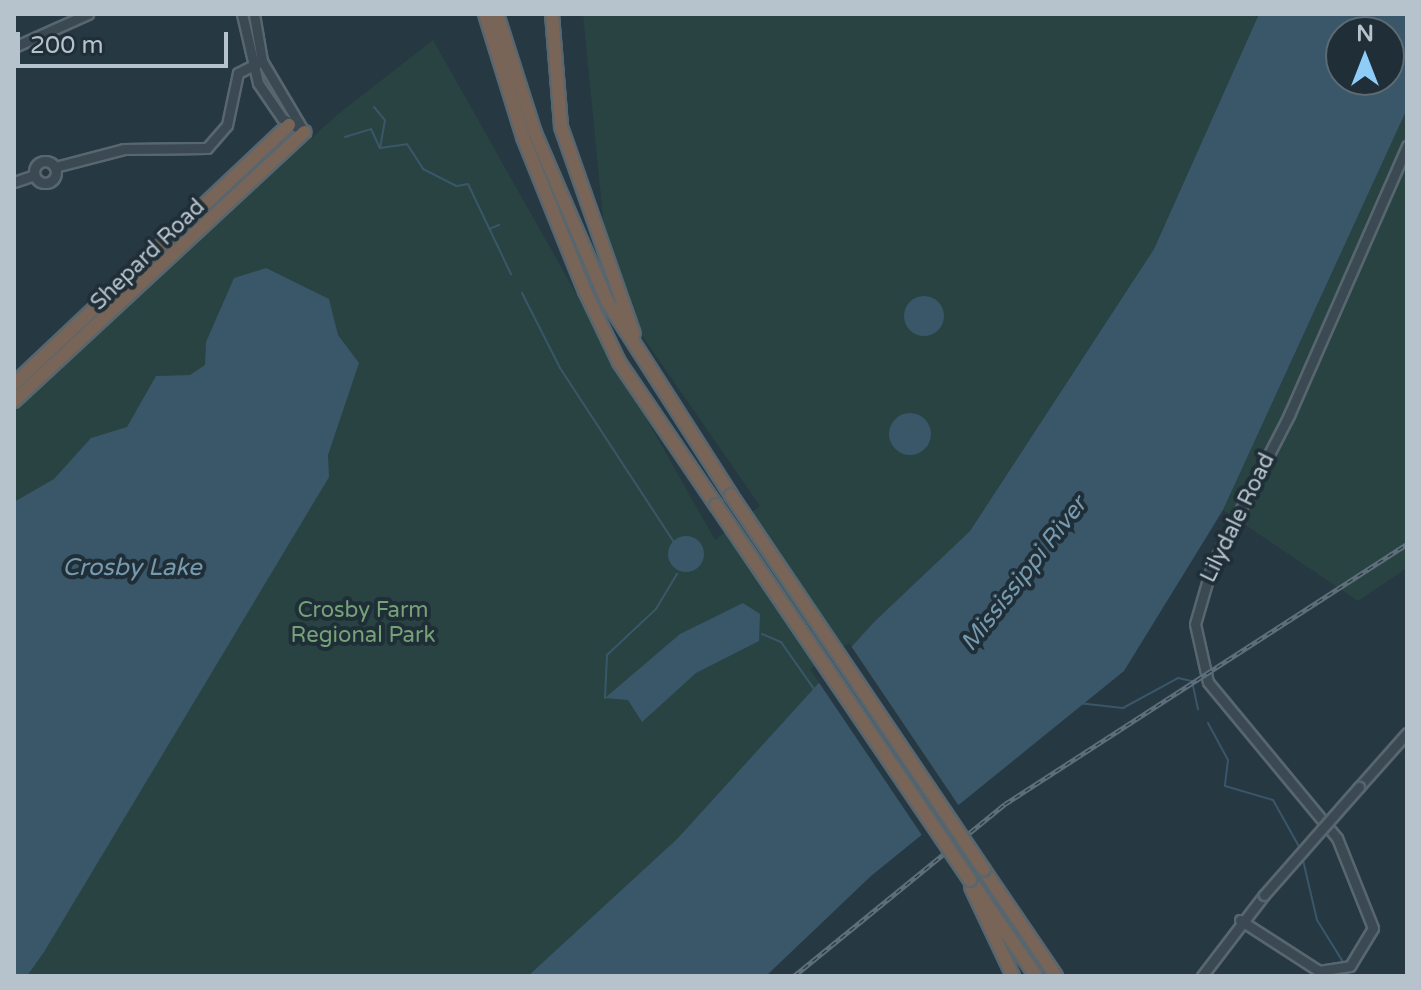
<!DOCTYPE html>
<style>
body{margin:0}
#map{position:relative;width:1421px;height:990px;overflow:hidden;background:#263842;font-family:"Varela Round",sans-serif}
div>[style]{position:absolute}
[style*='--x']{left:calc(var(--x)*1px);top:calc(var(--y)*1px);width:calc(var(--w)*1px);rotate:calc(var(--a)*1deg)}
.green>*{inset:0;background:#284341}
.water>*{inset:0;background:#395769}
.round{border-radius:50%}
.pier>*{inset:0;background:#263842;transform-origin:0 0}
.stream>*{height:2px;margin:-1px;padding:0 1px;transform-origin:1px;border-radius:1px;background:#395769}
.roads{filter:drop-shadow(2px 0 #58666f) drop-shadow(-2px 0 #58666f) drop-shadow(0 2px #58666f) drop-shadow(0 -2px #58666f)}
.minor>*{height:9px;margin:-4.5px;padding:0 4.5px;transform-origin:4.5px;border-radius:4.5px;background:#3a4952}
.minor>.ring{margin:-4.5px;padding:0;box-sizing:content-box;background:none;border:9px solid #3a4952;border-radius:50%}
.highway>*{height:12px;margin:-6px;padding:0 6px;transform-origin:6px;border-radius:6px;background:#786557}
.rail>*{height:5px;margin-top:-2.5px;transform-origin:0;background:repeating-linear-gradient(90deg,#1f2e37 0 6px,#5c6e79 0 12px);box-sizing:border-box;border-block:2px solid #5c6e79}
.bridges{filter:drop-shadow(2px 0 #58666f) drop-shadow(-2px 0 #58666f) drop-shadow(0 2px #58666f) drop-shadow(0 -2px #58666f)}
.minor-bridge>*{height:9px;margin:-4.5px;padding:0 4.5px;transform-origin:4.5px;border-radius:4.5px;background:#3a4952}
.highway-bridge>*{height:12px;margin:-6px;padding:0 6px;transform-origin:6px;border-radius:6px;background:#786557}
span{translate:-50% -50%;white-space:nowrap;text-align:center;line-height:1.15;-webkit-text-stroke:8px #1f2e37;paint-order:stroke}
.street-label{font-size:22px;color:#b7c3cc}
.park-label{font-size:22px;color:#75a277}
.water-label{font-size:24px;color:#779aaf;font-style:italic}
.frame{position:absolute;inset:0;border:16px solid #b7c3cc;pointer-events:none}
.north{position:absolute;left:1325px;top:16px;width:80px;height:80px;box-sizing:border-box;background:#1f2e37;border:2px solid #5c6a73;border-radius:50%;rotate:0deg;font-size:22px;font-weight:700;line-height:32px;text-align:center;color:#b7c3cc}
.north::after{content:'';display:block;margin:auto;width:28px;height:36px;background:#8fcdf9;clip-path:polygon(50% 0,100% 100%,50% 72%,0 100%)}
.scale{position:absolute;left:16px;top:32px;width:212px;height:36px;box-sizing:border-box;border:4px solid #b7c3cc;border-top:0;padding-left:10px;font-size:24px;line-height:28px;white-space:nowrap;color:#b7c3cc;-webkit-text-stroke:6px #1f2e37;paint-order:stroke}
</style>
<div id="map">
<div class="green">
<i style="clip-path:polygon(583px 14px,1259px 14px,1154px 249px,970px 531px,874px 622px,678px 838px,528px 976px,14px 976px,14px 409px,337px 115px,433px 40px,715px 540px,760px 506px,643px 337px,606px 249px)"></i>
<i style="clip-path:polygon(1407px 109px,1407px 568px,1358px 601px,1223px 510px)"></i>
</div>
<div class="water">
<i style="clip-path:polygon(evenodd,1259px 14px,1407px 14px,1407px 109px,1223px 510px,1124px 671px,871px 876px,766px 976px,528px 976px,678px 838px,874px 622px,970px 531px,1154px 249px,1259px 14px,1341px 32px,1389px 32px,1389px 80px,1341px 80px,1341px 32px)"></i>
<i style="clip-path:polygon(266px 268px,329px 299px,338px 335px,359px 363px,328px 455px,329px 477px,44px 952px,27px 976px,14px 976px,14px 502px,54px 479px,91px 438px,127px 427px,156px 376px,190px 375px,205px 365px,206px 342px,234px 278px)"></i>
<i class="round" style="left:904px;top:296px;width:40px;height:40px"></i>
<i class="round" style="left:889px;top:413px;width:42px;height:42px"></i>
<i class="round" style="left:668px;top:536px;width:36px;height:36px"></i>
<i style="clip-path:polygon(743px 603px,760px 614px,759px 641px,696px 673px,642px 722px,628px 700px,605px 698px,680px 634px)"></i>
</div>
<div class="pier">
<i style="left:849px;top:643px;width:202px;height:47px;rotate:56deg"></i>
</div>
<div class="stream">
<i style="--x:374;--y:107;--w:17;--a:50"></i>
<i style="--x:385;--y:120;--w:27;--a:100"></i>
<i style="--x:345;--y:137;--w:27;--a:-17"></i>
<i style="--x:371;--y:129;--w:21;--a:65"></i>
<i style="--x:380;--y:148;--w:27;--a:-8"></i>
<i style="--x:407;--y:144;--w:30;--a:57"></i>
<i style="--x:423;--y:169;--w:38;--a:27"></i>
<i style="--x:457;--y:186;--w:11;--a:-10"></i>
<i style="--x:468;--y:184;--w:100;--a:64.5"></i>
<i style="--x:489;--y:229;--w:11;--a:-22"></i>
<i style="--x:522;--y:293;--w:84;--a:63.1"></i>
<i style="--x:560;--y:368;--w:207;--a:56.8"></i>
<i style="--x:762;--y:634;--w:21;--a:23"></i>
<i style="--x:781;--y:642;--w:57;--a:54.9"></i>
<i style="--x:605;--y:698;--w:43;--a:-87.3"></i>
<i style="--x:607;--y:655;--w:67;--a:-43.2"></i>
<i style="--x:656;--y:609;--w:41;--a:-59"></i>
<i style="--x:1078;--y:703;--w:45;--a:6.3"></i>
<i style="--x:1123;--y:708;--w:63;--a:-28.6"></i>
<i style="--x:1178;--y:678;--w:14;--a:12"></i>
<i style="--x:1192;--y:681;--w:29;--a:78"></i>
<i style="--x:1208;--y:723;--w:42;--a:61.6"></i>
<i style="--x:1228;--y:760;--w:26;--a:97"></i>
<i style="--x:1225;--y:786;--w:50;--a:16.3"></i>
<i style="--x:1273;--y:800;--w:57;--a:60.8"></i>
<i style="--x:1302;--y:856;--w:66;--a:76.8"></i>
<i style="--x:1317;--y:920;--w:49;--a:58.2"></i>
<i style="--x:1350;--y:975;--w:1;--a:90"></i>
</div>
<div class="roads">
<div class="minor">
<i style="--x:242;--y:14;--w:71;--a:76.9"></i>
<i style="--x:258;--y:83;--w:42;--a:55.6"></i>
<i style="--x:282;--y:118;--w:26;--a:32"></i>
<i style="--x:254;--y:14;--w:48;--a:80.3"></i>
<i style="--x:262;--y:61;--w:82;--a:59.4"></i>
<i style="--x:14;--y:47;--w:81;--a:-24"></i>
<i class="ring" style="left:34px;top:161px;width:13px;height:13px"></i>
<i style="--x:55;--y:167;--w:71;--a:-14.6"></i>
<i style="--x:124;--y:149;--w:83;--a:-0.7"></i>
<i style="--x:207;--y:148;--w:30;--a:-49"></i>
<i style="--x:227;--y:125;--w:53;--a:-78.1"></i>
<i style="--x:238;--y:73;--w:27;--a:-27"></i>
<i style="--x:14;--y:182;--w:21;--a:-19"></i>
<i style="--x:1359;--y:787;--w:72;--a:-48.4"></i>
<i style="--x:1240;--y:920;--w:94;--a:32.8"></i>
<i style="--x:1319;--y:971;--w:31;--a:-9"></i>
<i style="--x:1350;--y:966;--w:44;--a:-58.8"></i>
<i style="--x:1373;--y:928;--w:97;--a:-111.8"></i>
<i style="--x:1337;--y:838;--w:202;--a:-129.6"></i>
<i style="--x:1208;--y:682;--w:59;--a:-102.6"></i>
<i style="--x:1195;--y:624;--w:61;--a:-73.9"></i>
<i style="--x:1212;--y:565;--w:169;--a:-62.8"></i>
<i style="--x:1289;--y:415;--w:294;--a:-66.3"></i>
<i style="--x:1202;--y:976;--w:102;--a:-52.6"></i>
</div>
<div class="highway">
<i style="--x:485;--y:14;--w:129;--a:72.8"></i>
<i style="--x:523;--y:137;--w:166;--a:68.1"></i>
<i style="--x:585;--y:291;--w:79;--a:64.4"></i>
<i style="--x:619;--y:362;--w:173;--a:55.9"></i>
<i style="--x:497;--y:14;--w:125;--a:72.3"></i>
<i style="--x:535;--y:133;--w:183;--a:66.8"></i>
<i style="--x:607;--y:301;--w:230;--a:57.4"></i>
<i style="--x:552;--y:14;--w:113;--a:85.4"></i>
<i style="--x:561;--y:127;--w:219;--a:70.6"></i>
<i style="--x:14;--y:384;--w:378;--a:-43.3"></i>
<i style="--x:14;--y:401;--w:396;--a:-42.8"></i>
<i style="--x:984;--y:870;--w:128;--a:55.8"></i>
<i style="--x:970;--y:880;--w:116;--a:55.5"></i>
<i style="--x:971;--y:887;--w:98;--a:64.7"></i>
</div>
</div>
<div class="rail">
<i style="--x:794;--y:976;--w:272;--a:-39.2"></i>
<i style="--x:1005;--y:804;--w:479;--a:-32.9"></i>
</div>
<div class="bridges">
<div class="minor-bridge">
<i style="--x:1264;--y:895;--w:144;--a:-48.7"></i>
</div>
<div class="highway-bridge">
<i style="--x:731;--y:495;--w:452;--a:56"></i>
<i style="--x:716;--y:505;--w:453;--a:55.9"></i>
</div>
</div>
<div class="street-label">
<span style="left:148px;top:255px;rotate:-44deg">Shepard Road</span>
<span style="left:1238px;top:518px;rotate:-64deg">Lilydale Road</span>
</div>
<div class="park-label">
<span style="left:363px;top:623px">Crosby Farm<br>Regional Park</span>
</div>
<div class="water-label">
<span style="left:132px;top:568px">Crosby Lake</span>
<span style="left:1024px;top:574px;rotate:-52deg">Mississippi River</span>
</div>
<div class="frame"></div>
<div class="north">N</div>
<div class="scale">200 m</div>
</div>
